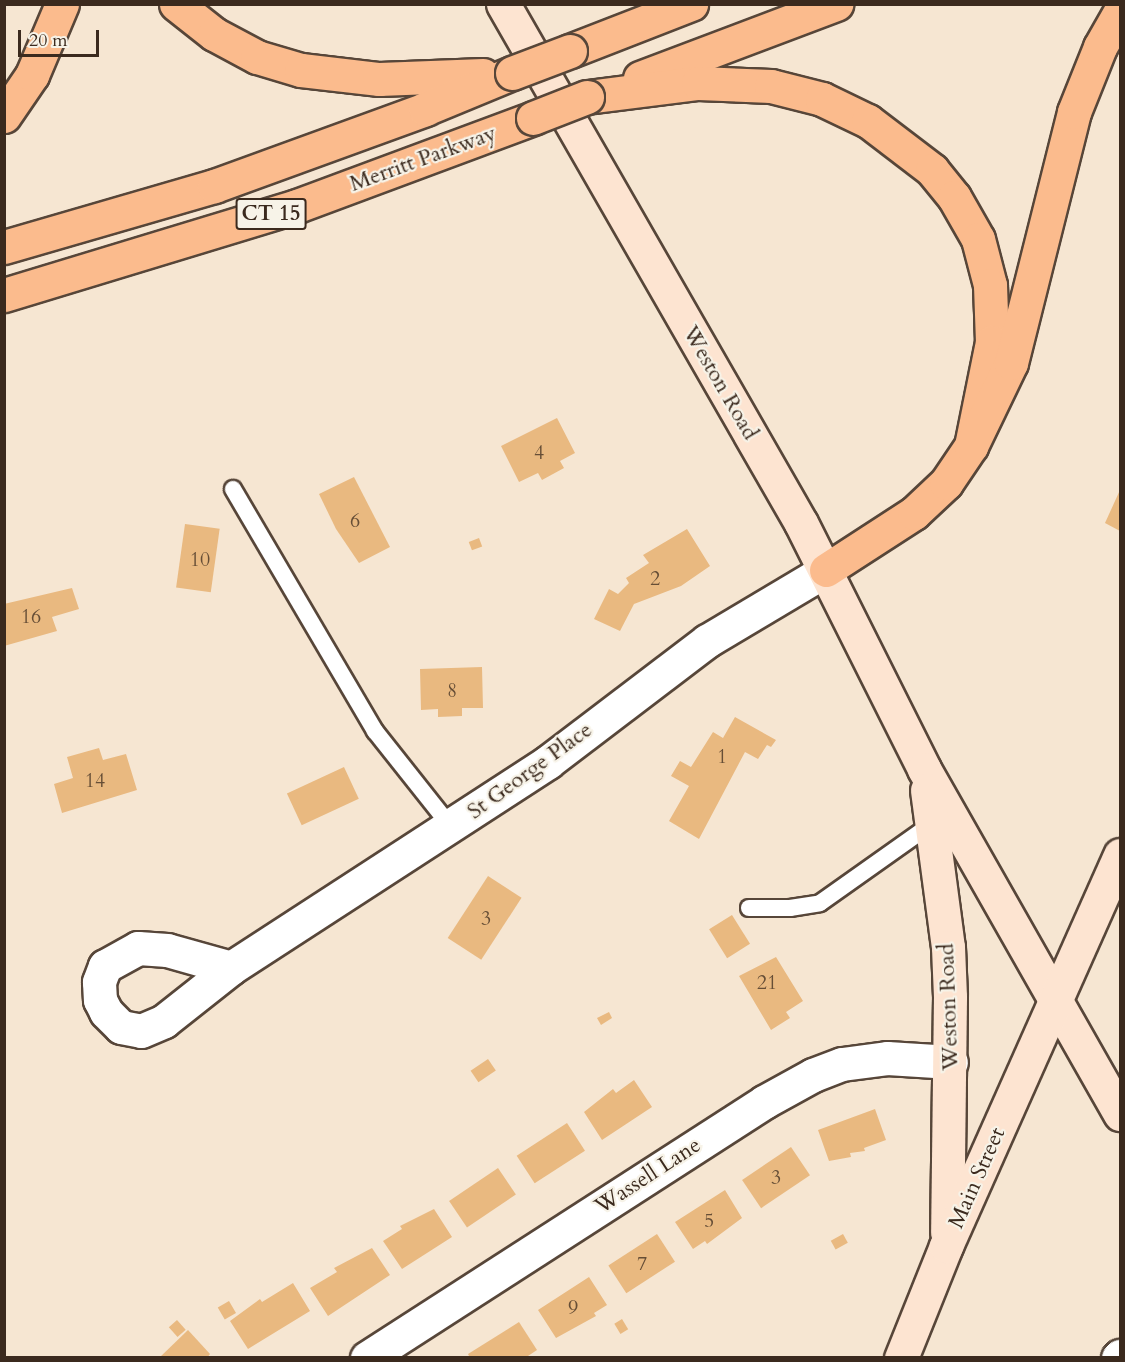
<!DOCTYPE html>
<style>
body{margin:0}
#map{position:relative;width:1125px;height:1362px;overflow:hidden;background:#f6e6d2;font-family:Cardo,serif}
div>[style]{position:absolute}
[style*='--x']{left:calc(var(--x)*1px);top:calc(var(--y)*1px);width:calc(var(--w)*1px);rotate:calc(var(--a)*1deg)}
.building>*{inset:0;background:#e9b980;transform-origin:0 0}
.roads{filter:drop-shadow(2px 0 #574639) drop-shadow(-2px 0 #574639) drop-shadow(0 2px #574639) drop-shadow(0 -2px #574639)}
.lane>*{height:16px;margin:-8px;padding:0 8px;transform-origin:8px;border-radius:8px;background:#fff}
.street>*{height:33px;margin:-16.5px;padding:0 16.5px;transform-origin:16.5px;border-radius:16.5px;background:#fff}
.secondary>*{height:33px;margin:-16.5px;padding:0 16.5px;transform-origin:16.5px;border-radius:16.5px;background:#fde4d1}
.highway>*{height:33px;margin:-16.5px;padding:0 16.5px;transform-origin:16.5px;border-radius:16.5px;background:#fbbb8d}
.bridges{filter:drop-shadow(2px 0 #574639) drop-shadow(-2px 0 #574639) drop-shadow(0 2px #574639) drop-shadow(0 -2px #574639)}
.highway-bridge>*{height:33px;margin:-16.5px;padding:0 16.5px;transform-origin:16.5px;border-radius:16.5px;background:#fbbb8d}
span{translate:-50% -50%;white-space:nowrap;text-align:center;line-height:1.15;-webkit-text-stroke:4.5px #f7f3e8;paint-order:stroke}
.number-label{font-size:20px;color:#664e36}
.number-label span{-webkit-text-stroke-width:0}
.shield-label span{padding:2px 4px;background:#f7f3e8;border:2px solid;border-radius:4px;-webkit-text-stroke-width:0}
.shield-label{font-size:21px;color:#3b2a1e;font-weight:700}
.street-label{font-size:22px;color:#3b2a1e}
.frame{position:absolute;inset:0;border:6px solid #3b2a1e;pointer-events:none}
.scale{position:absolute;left:18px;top:30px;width:81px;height:27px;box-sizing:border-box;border:3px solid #3b2a1e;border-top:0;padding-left:8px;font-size:18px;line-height:21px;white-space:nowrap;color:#3b2a1e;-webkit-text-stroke:4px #f7f3e8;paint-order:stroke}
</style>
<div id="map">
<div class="building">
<i style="clip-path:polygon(557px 418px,575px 453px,560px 461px,564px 468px,542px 480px,538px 473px,519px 482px,501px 446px)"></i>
<i style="clip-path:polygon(354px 477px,390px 547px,359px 563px,336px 529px,319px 494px)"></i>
<i style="clip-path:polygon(1120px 490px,1120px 531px,1105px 523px)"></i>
<i style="left:185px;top:524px;width:35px;height:64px;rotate:8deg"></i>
<i style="clip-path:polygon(687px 529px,710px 566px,681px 586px,634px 604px,620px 631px,594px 619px,609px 589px,618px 594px,629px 583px,626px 578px,649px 563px,643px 555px)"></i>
<i style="left:479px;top:538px;width:9px;height:11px;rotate:69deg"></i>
<i style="clip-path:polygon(72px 588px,79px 609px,52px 617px,57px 631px,4px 646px,4px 604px)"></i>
<i style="clip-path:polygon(482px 667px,483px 708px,462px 708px,462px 716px,438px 717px,438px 709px,421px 710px,420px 669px)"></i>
<i style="clip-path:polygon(735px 717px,776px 740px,771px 747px,767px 745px,758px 759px,745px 752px,699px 839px,669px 821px,689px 786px,671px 776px,680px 761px,691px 767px,713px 732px,723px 738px)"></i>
<i style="clip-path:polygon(99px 748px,103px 760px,126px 754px,137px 790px,62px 813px,54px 784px,73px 778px,67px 757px)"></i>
<i style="left:344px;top:767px;width:35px;height:63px;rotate:65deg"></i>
<i style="left:488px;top:876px;width:40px;height:74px;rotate:33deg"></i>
<i style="left:732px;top:915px;width:34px;height:27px;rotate:58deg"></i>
<i style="clip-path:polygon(776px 957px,803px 1001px,786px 1012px,790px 1018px,771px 1030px,739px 976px)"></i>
<i style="clip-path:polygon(609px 1012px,612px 1018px,601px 1025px,597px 1018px)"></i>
<i style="left:488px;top:1059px;width:14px;height:21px;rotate:56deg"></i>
<i style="clip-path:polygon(634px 1080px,652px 1107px,602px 1140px,584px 1112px,613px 1089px,616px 1093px)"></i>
<i style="clip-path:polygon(875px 1109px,886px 1140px,864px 1148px,865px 1151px,850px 1153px,851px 1157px,829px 1161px,818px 1130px)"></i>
<i style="left:567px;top:1123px;width:33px;height:60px;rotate:57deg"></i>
<i style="left:791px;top:1147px;width:34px;height:59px;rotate:56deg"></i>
<i style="left:498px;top:1168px;width:32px;height:59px;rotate:56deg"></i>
<i style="clip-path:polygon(725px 1190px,742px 1218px,707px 1244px,705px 1241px,693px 1249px,675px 1222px)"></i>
<i style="clip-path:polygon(434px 1209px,452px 1237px,402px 1269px,383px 1241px,402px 1229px,400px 1226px)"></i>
<i style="left:657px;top:1234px;width:33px;height:58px;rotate:57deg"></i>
<i style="left:843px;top:1234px;width:10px;height:14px;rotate:61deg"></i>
<i style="clip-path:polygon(372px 1248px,390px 1275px,328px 1316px,310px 1288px,337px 1272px,334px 1268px)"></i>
<i style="clip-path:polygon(589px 1277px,607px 1305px,594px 1313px,596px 1316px,556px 1338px,538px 1310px)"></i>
<i style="clip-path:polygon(293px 1283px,310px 1311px,248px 1349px,230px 1321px,260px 1299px,262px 1302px)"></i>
<i style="left:229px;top:1301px;width:14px;height:13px;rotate:60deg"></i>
<i style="left:622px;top:1319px;width:12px;height:9px;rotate:59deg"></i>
<i style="left:177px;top:1320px;width:13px;height:11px;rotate:48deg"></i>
<i style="clip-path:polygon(519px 1322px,537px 1350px,525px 1358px,470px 1358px,468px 1354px)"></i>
<i style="clip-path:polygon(188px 1330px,210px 1354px,207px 1358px,159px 1358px)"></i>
</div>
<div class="roads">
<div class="lane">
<i style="--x:233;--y:489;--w:281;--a:59.6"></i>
<i style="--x:375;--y:731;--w:122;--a:51.6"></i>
<i style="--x:749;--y:908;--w:41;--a:0"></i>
<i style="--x:790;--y:908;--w:30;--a:-9"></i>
<i style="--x:820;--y:903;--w:138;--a:-35.3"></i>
</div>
<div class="street">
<i style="--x:231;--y:968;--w:66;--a:-164.3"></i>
<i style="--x:167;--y:950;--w:29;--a:-176"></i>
<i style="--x:138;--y:948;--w:38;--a:151"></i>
<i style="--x:105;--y:966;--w:17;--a:111"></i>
<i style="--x:99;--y:982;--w:18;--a:87"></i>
<i style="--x:100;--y:1000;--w:13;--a:63"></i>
<i style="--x:106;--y:1012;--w:21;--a:45"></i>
<i style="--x:121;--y:1027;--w:20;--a:11"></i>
<i style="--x:141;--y:1031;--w:25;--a:-23"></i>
<i style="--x:164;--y:1021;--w:85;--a:-38.3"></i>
<i style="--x:231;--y:968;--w:378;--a:-33"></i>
<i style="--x:548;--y:762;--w:200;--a:-37.3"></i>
<i style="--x:707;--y:641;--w:139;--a:-30.8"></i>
<i style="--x:367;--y:1358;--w:472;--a:-32.8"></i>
<i style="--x:764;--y:1102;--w:56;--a:-28.9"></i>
<i style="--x:813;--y:1075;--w:31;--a:-21"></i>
<i style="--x:842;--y:1064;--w:45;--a:-7.6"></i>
<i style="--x:887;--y:1058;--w:64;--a:3.6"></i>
<i style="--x:1118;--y:1358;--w:3;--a:-45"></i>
</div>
<div class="secondary">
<i style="--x:503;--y:4;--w:598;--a:60.14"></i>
<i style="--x:801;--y:523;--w:275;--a:63.4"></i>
<i style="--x:924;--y:769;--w:397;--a:60.4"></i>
<i style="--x:927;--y:790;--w:158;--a:82.4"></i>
<i style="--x:948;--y:947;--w:50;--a:87.7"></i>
<i style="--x:950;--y:997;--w:235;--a:90.7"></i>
<i style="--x:901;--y:1358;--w:121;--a:-68.1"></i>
<i style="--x:946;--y:1246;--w:428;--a:-66"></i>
</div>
<div class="highway">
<i style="--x:176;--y:4;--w:48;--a:38.3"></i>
<i style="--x:214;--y:34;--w:49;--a:28.1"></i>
<i style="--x:257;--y:57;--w:46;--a:16.5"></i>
<i style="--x:301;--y:70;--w:79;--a:6.6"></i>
<i style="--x:379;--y:79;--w:104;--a:-2.2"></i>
<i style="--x:570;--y:51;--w:130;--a:-21.2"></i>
<i style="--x:640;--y:78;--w:210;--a:-20.7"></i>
<i style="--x:587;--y:97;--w:112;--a:-7.2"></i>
<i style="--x:698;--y:83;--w:73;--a:2.4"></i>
<i style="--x:771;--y:86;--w:53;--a:14.3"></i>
<i style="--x:822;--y:99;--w:51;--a:25.6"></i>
<i style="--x:868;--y:121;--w:81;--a:37.4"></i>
<i style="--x:932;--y:170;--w:35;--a:51"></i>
<i style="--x:954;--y:197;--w:48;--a:60.3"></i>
<i style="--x:978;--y:239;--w:48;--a:75.4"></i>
<i style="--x:990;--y:285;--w:57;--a:88"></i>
<i style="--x:992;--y:342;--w:106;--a:101.4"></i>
<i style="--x:4;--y:116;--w:50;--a:-55.7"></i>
<i style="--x:32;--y:75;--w:77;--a:-67.1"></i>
<i style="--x:4;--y:247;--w:219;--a:-16.2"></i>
<i style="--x:214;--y:186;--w:225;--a:-20"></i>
<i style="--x:425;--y:109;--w:94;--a:-22.5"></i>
<i style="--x:4;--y:295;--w:306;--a:-16.9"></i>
<i style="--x:297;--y:206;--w:252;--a:-20.4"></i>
<i style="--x:826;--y:570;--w:105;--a:-32.9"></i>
<i style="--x:914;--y:513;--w:44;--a:-43.2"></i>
<i style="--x:946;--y:483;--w:45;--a:-56"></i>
<i style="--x:971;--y:446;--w:92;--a:-64.3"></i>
<i style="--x:1011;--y:363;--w:259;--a:-75.9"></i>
<i style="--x:1074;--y:112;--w:70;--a:-68.2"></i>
<i style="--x:1100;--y:47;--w:40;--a:-60.3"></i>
</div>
</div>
<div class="bridges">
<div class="highway-bridge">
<i style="--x:512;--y:73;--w:62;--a:-20.8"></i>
<i style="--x:533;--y:118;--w:58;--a:-21.3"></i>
</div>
</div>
<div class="number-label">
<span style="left:539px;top:452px">4</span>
<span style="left:355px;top:520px">6</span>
<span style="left:200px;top:559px">10</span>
<span style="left:655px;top:578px">2</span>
<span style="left:31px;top:616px">16</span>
<span style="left:452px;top:690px">8</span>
<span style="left:722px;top:756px">1</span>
<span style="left:95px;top:780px">14</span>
<span style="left:486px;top:918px">3</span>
<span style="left:767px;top:982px">21</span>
<span style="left:776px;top:1177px">3</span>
<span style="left:709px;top:1220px">5</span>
<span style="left:642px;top:1263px">7</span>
<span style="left:573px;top:1307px">9</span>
</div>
<div class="shield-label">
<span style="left:271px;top:214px">CT 15</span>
</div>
<div class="street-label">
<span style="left:423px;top:159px;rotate:-20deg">Merritt Parkway</span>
<span style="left:720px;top:383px;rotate:60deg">Weston Road</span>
<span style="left:530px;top:771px;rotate:-36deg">St George Place</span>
<span style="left:949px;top:1007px;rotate:-92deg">Weston Road</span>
<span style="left:648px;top:1176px;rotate:-33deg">Wassell Lane</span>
<span style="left:977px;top:1178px;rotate:-66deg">Main Street</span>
</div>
<div class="frame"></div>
<div class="scale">20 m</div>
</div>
